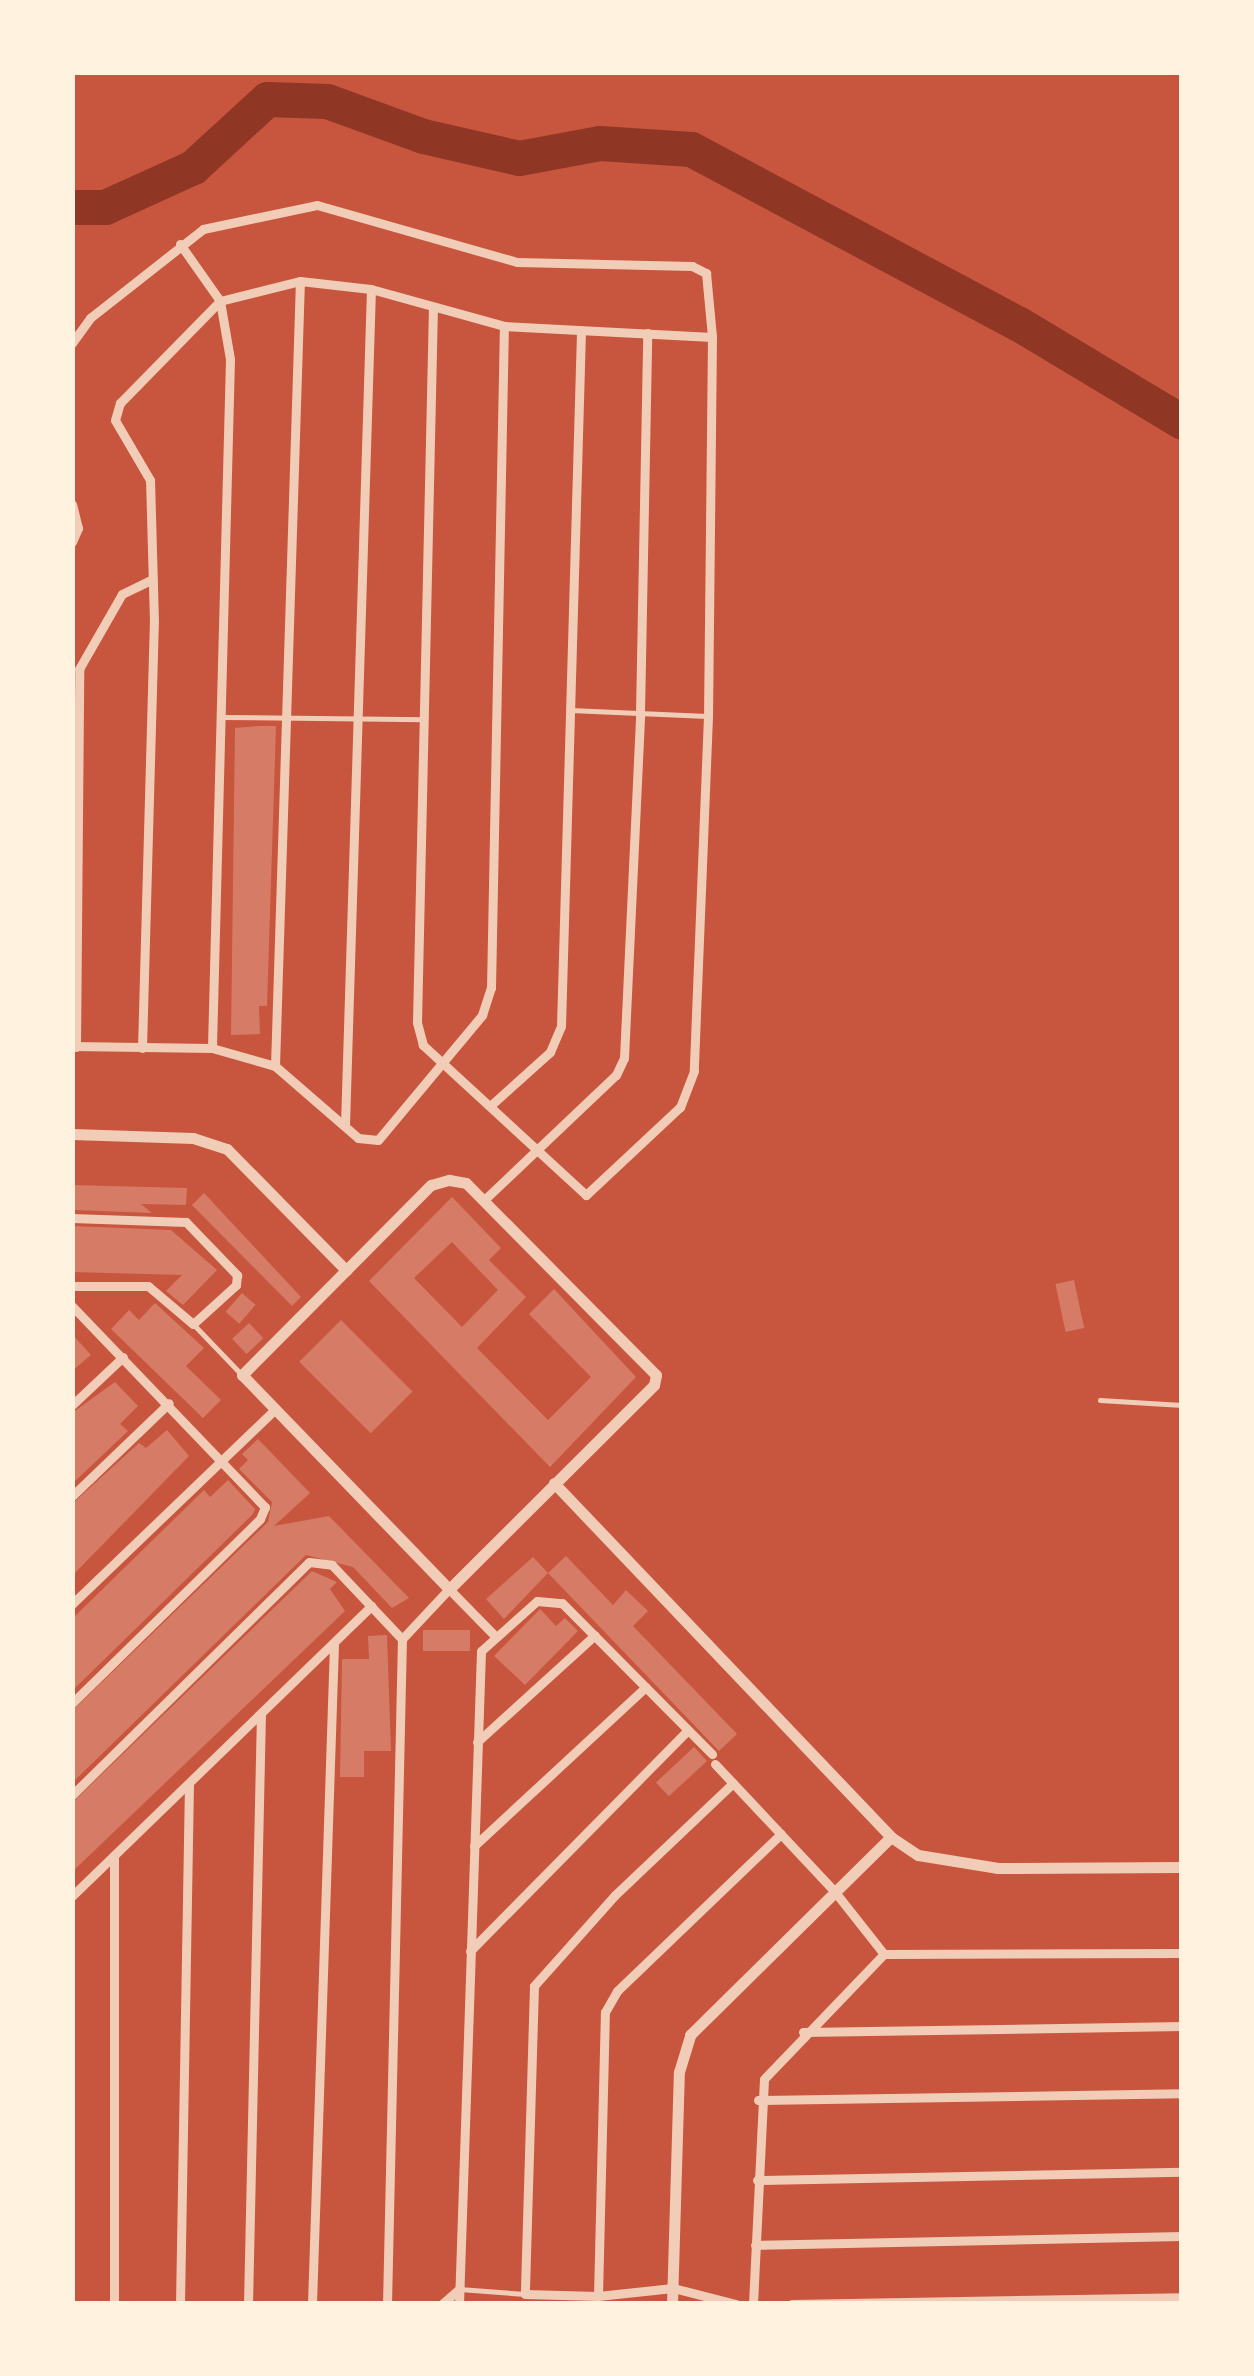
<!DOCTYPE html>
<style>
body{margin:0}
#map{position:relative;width:1254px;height:2376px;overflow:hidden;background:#c8553d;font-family:Georgia,serif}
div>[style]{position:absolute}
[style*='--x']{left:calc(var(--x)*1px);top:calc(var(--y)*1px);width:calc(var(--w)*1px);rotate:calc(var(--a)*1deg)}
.river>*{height:35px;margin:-17.5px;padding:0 17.5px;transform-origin:17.5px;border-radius:17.5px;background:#8f3625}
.building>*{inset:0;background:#d67c66;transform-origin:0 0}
.service>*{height:5px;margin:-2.5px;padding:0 2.5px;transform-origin:2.5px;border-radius:2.5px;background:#f1ccb7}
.minor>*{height:9px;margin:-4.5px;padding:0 4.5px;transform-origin:4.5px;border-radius:4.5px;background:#f1ccb7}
.tertiary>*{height:11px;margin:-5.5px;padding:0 5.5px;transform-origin:5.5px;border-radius:5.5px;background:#f1ccb7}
span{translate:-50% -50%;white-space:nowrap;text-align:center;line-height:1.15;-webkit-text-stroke:8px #fff3e0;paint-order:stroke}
.frame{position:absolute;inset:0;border:75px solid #fff3e0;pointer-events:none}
</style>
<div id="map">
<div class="river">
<i style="--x:72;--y:207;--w:33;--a:0"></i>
<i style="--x:105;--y:207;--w:97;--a:-24.4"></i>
<i style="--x:193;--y:167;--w:100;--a:-42.6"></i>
<i style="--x:267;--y:99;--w:60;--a:1.9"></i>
<i style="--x:327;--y:101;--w:102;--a:20"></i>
<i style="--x:423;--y:136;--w:98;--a:12.9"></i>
<i style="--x:519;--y:158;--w:82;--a:-10.5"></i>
<i style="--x:600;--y:143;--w:91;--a:3.8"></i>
<i style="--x:691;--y:149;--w:372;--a:28.1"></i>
<i style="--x:1019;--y:324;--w:190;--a:31"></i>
</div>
<div class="building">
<i style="clip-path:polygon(258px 726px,276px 726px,267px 1006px,259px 1006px,260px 1034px,231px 1035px,235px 728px)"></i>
<i style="clip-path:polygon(72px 1185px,187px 1188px,186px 1205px,141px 1204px,152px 1213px,72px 1210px)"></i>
<i style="clip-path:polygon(204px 1193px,301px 1297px,292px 1306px,192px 1205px)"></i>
<i style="clip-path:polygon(evenodd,452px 1197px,501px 1248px,489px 1260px,526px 1297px,477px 1348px,548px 1420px,591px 1377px,529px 1314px,554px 1289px,636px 1377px,550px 1467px,369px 1281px,452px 1197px,452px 1242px,498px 1290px,462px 1327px,414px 1278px,452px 1242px)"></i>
<i style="clip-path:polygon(72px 1226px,171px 1230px,217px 1270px,183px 1305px,166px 1291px,182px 1275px,72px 1272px)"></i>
<i style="left:1074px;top:1280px;width:49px;height:19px;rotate:78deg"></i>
<i style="left:242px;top:1293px;width:18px;height:25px;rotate:41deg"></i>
<i style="clip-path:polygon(155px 1303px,204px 1348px,186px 1366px,221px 1400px,203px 1418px,111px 1329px,129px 1310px,139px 1320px)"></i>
<i style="left:341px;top:1320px;width:101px;height:59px;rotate:45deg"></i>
<i style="left:249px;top:1323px;width:21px;height:23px;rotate:47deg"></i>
<i style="clip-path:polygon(72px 1334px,91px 1355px,72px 1371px)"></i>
<i style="clip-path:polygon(115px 1382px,138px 1406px,120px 1424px,128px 1431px,72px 1484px,72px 1413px)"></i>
<i style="clip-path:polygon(167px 1430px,189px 1456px,72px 1576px,72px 1504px,139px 1443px,146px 1448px)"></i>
<i style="clip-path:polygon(258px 1439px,310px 1493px,274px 1526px,329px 1516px,409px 1598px,392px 1608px,353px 1567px,306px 1555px,72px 1783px,72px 1711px,268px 1522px,272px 1502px,239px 1469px,248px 1460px,242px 1454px)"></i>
<i style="clip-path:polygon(228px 1480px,255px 1509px,253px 1514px,72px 1691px,72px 1619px,204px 1490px,210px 1497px)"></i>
<i style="clip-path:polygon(566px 1556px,613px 1605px,626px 1590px,648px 1611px,633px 1626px,737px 1734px,719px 1751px,548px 1573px,504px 1619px,486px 1599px,533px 1557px,548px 1573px)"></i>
<i style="clip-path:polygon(312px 1571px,337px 1582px,330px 1589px,345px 1611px,72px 1872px,72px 1803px)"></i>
<i style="clip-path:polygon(540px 1609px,556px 1626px,565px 1618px,578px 1631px,525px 1685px,494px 1656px)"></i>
<i style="left:423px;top:1630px;width:47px;height:21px"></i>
<i style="clip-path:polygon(387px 1635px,391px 1751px,364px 1751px,364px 1777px,340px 1777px,342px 1659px,369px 1659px,368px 1636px)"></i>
<i style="left:694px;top:1747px;width:19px;height:52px;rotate:47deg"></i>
</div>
<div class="service">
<i style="--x:570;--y:710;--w:137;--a:2.5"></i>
<i style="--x:221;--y:717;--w:203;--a:0.6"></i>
<i style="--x:193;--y:1324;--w:71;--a:46.1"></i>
<i style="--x:1100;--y:1400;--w:82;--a:3.5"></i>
<i style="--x:459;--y:2289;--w:66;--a:4.3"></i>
</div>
<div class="minor">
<i style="--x:180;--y:244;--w:70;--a:54.9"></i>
<i style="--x:220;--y:301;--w:59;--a:80.2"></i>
<i style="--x:230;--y:359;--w:689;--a:91.5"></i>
<i style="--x:72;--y:343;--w:31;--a:-54"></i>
<i style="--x:90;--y:318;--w:144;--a:-38.2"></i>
<i style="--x:203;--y:229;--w:116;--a:-11.9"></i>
<i style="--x:317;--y:205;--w:208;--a:15.9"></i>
<i style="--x:517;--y:262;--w:175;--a:1.3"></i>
<i style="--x:692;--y:266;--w:16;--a:27"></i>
<i style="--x:706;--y:273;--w:64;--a:84.6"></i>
<i style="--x:712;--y:337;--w:379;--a:90.6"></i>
<i style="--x:708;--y:716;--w:355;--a:92.3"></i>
<i style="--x:694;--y:1071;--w:39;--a:111"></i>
<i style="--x:680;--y:1107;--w:129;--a:136.9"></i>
<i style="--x:586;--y:1195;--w:222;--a:-137.4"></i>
<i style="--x:423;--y:1045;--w:24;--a:-105"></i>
<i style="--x:417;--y:1022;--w:714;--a:-88.72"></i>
<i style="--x:72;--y:504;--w:25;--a:76"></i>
<i style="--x:78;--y:528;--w:15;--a:113"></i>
<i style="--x:72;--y:1046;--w:140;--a:0.8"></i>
<i style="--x:212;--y:1048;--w:66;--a:15.9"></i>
<i style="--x:275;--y:1066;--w:110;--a:40.9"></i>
<i style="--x:358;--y:1138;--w:20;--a:6"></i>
<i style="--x:378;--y:1140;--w:163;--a:-50.2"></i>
<i style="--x:482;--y:1015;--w:28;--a:-72"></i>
<i style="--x:491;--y:988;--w:662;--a:-88.88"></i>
<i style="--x:76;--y:1047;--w:378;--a:-89.5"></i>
<i style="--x:79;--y:669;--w:86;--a:-60.2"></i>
<i style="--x:122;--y:594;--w:34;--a:-26"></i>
<i style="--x:142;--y:1048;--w:426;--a:-88.4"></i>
<i style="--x:154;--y:622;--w:142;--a:-91.6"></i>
<i style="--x:150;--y:480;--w:69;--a:-120.3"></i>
<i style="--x:115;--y:420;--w:18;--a:-74"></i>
<i style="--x:120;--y:403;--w:143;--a:-45.6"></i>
<i style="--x:220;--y:301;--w:82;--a:-14"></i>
<i style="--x:300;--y:281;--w:71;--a:6.4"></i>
<i style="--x:371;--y:289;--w:138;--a:15.5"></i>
<i style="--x:504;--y:326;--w:208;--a:3"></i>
<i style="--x:275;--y:1066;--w:785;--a:-88.18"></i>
<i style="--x:490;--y:1106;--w:81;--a:-42"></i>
<i style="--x:550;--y:1052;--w:28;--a:-67"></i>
<i style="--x:561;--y:1026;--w:696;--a:-88.35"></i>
<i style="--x:345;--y:1125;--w:836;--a:-88.22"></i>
<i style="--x:483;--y:1201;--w:183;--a:-43.5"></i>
<i style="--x:616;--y:1075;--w:19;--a:-65"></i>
<i style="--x:624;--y:1058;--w:345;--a:-87.3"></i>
<i style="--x:640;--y:713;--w:380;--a:-88.9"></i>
<i style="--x:72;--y:1218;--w:114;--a:2"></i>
<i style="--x:186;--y:1222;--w:74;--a:46.1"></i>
<i style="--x:237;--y:1275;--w:10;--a:96"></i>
<i style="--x:236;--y:1285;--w:58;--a:137.8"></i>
<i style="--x:193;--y:1324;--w:59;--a:-139.8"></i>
<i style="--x:148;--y:1286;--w:76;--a:180"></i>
<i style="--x:72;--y:1306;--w:279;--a:46.2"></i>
<i style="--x:265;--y:1507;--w:13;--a:113"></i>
<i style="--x:260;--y:1519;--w:263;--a:135.6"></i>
<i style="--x:72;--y:1405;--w:70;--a:-43.3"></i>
<i style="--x:72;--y:1496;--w:134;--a:-43.8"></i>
<i style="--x:72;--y:1604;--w:281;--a:-43.8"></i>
<i style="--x:402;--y:1639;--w:69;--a:-46.8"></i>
<i style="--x:449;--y:1589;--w:63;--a:45.6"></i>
<i style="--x:477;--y:1742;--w:159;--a:-42.2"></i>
<i style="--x:715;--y:1764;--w:175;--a:46.8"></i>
<i style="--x:835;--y:1892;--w:79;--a:51.7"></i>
<i style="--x:733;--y:1783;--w:163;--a:136.5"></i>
<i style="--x:615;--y:1895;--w:122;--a:131.7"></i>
<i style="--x:534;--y:1986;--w:308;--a:91.7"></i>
<i style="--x:525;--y:2294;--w:73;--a:1.6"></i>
<i style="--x:598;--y:2296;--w:75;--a:-6.1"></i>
<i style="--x:673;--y:2288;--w:65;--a:14.3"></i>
<i style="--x:72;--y:1795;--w:332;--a:-44.5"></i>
<i style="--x:309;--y:1562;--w:23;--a:7"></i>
<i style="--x:332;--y:1565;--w:102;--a:46.6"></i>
<i style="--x:474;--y:1846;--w:234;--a:-42.8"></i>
<i style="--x:72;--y:1896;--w:417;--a:-44.1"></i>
<i style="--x:470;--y:1951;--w:310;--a:-45.4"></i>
<i style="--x:884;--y:1954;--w:298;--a:-0.2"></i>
<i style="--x:803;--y:2032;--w:379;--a:-0.9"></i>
<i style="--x:758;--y:2100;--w:424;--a:-0.9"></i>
<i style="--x:757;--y:2180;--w:425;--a:-1.1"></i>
<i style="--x:755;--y:2245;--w:427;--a:-1.2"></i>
<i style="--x:598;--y:2296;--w:284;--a:-88.6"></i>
<i style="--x:605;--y:2012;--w:24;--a:-60"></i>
<i style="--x:617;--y:1991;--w:227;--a:-43.8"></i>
<i style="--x:114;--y:2304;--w:448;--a:-90"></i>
<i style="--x:180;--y:2304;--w:519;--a:-89.01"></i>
<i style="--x:248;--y:2304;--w:589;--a:-88.74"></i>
<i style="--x:312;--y:2304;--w:659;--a:-88.09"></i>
<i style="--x:387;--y:2304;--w:665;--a:-88.71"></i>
<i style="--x:442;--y:2304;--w:23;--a:-41"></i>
<i style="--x:459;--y:2304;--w:653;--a:-88.07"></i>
<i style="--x:481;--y:1651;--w:75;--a:-41.8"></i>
<i style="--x:537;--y:1601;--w:25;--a:5"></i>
<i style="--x:562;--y:1603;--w:213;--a:45.2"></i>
<i style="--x:753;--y:2304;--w:225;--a:-87.2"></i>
<i style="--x:764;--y:2079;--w:173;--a:-46.2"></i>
<i style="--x:792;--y:2304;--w:390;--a:-1"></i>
</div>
<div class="tertiary">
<i style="--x:72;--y:1134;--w:121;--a:1.9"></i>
<i style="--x:193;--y:1138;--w:36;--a:18"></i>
<i style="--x:227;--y:1149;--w:170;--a:45.5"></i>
<i style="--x:449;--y:1180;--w:17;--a:10"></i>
<i style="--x:466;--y:1183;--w:270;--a:45.3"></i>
<i style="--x:656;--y:1375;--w:10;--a:101"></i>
<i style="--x:654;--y:1385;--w:289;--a:135.1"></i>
<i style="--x:449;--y:1589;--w:298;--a:-134"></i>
<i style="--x:242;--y:1375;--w:268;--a:-45.2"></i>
<i style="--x:431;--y:1185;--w:19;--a:-16"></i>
<i style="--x:554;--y:1483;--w:489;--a:46.4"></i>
<i style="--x:891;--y:1837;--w:32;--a:34"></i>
<i style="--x:918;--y:1855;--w:81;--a:9.2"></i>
<i style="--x:998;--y:1868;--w:184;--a:-0.3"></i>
<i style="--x:672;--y:2304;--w:232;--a:-88.3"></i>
<i style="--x:679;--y:2072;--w:39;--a:-73"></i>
<i style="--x:690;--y:2035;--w:282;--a:-44.6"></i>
</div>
<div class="frame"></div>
</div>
